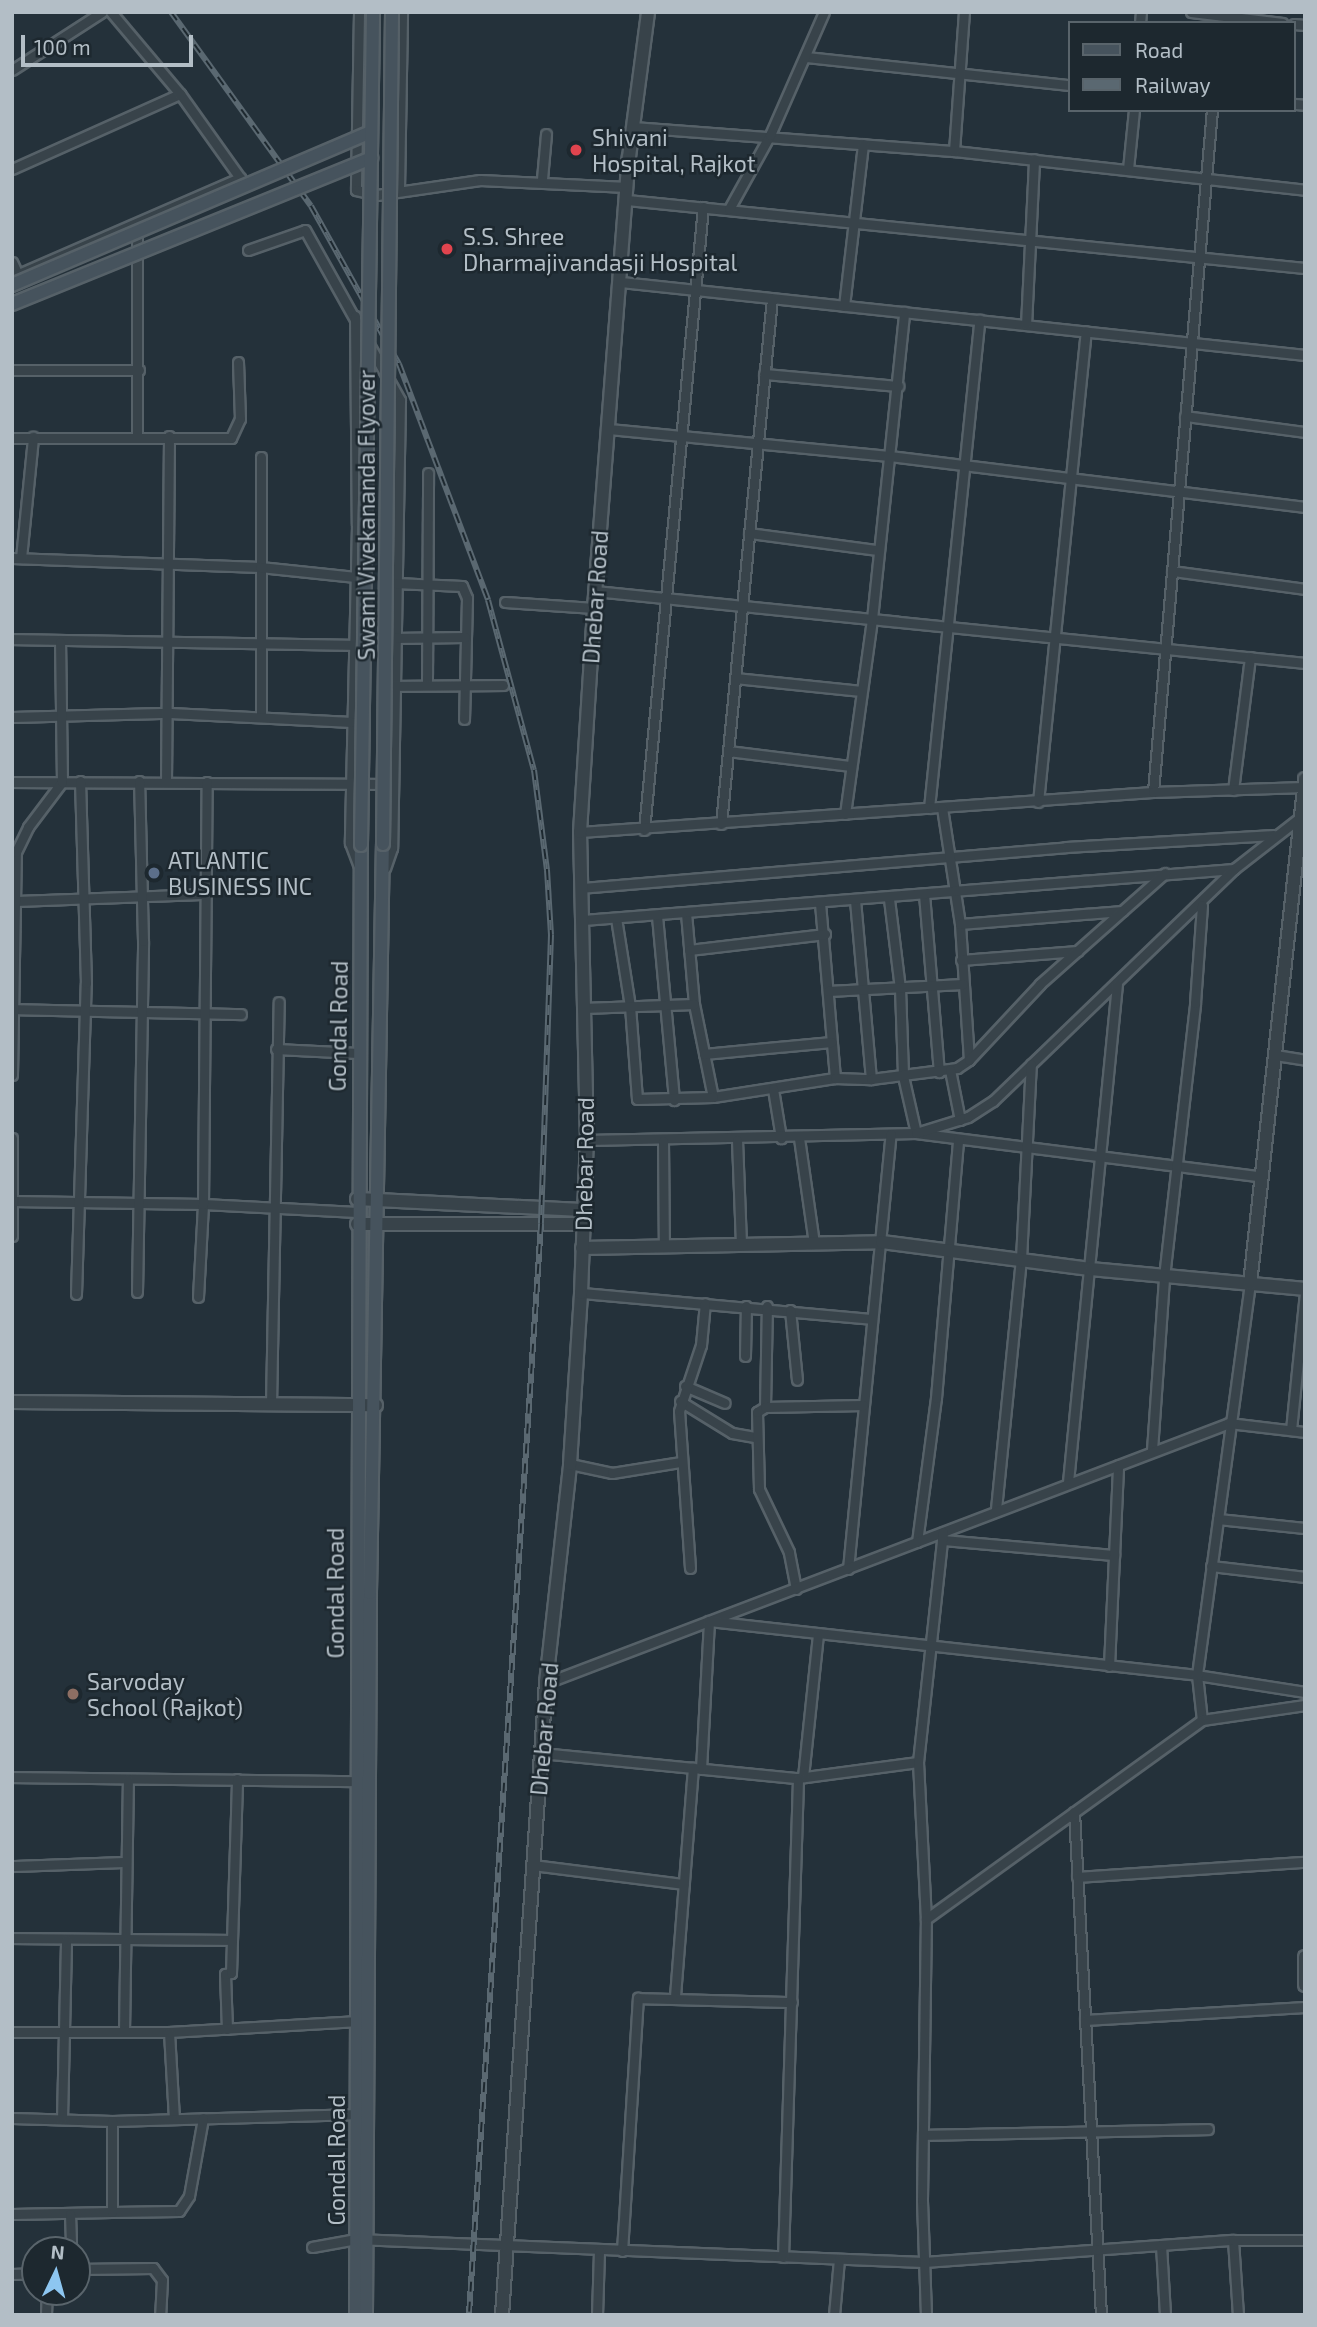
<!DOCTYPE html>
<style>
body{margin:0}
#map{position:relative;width:1317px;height:2327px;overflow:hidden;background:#24313a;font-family:"Exo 2",sans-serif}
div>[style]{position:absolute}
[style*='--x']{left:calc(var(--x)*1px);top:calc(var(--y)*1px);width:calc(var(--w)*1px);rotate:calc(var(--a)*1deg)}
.roads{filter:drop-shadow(2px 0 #566168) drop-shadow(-2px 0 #566168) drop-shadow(0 2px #566168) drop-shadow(0 -2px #566168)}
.minor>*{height:9px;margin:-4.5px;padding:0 4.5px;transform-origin:4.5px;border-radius:4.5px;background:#38434a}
.tertiary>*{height:12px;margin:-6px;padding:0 6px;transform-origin:6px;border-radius:6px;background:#38434a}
.secondary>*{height:12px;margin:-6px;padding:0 6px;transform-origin:6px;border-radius:6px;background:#46535d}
.rail>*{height:6px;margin-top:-3px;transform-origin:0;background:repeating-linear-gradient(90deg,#1d282f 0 10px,#5a6871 0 20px);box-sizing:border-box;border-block:2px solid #5a6871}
.bridges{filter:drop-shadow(2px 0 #566168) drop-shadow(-2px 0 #566168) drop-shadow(0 2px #566168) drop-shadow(0 -2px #566168)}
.secondary-bridge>*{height:12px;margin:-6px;padding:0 6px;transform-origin:6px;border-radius:6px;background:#46535d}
.dots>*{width:19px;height:19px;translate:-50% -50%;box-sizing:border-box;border:4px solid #1d282f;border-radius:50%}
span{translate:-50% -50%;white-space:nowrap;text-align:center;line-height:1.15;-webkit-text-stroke:5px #1d282f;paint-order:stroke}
.poi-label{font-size:23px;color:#b3bec6}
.left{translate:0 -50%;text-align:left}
.street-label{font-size:23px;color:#b3bec6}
.frame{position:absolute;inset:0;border:14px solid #b3bec6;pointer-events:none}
.legend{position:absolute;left:1068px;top:21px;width:228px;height:91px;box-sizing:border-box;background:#1d282f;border:2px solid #59646b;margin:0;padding:9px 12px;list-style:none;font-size:21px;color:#b3bec6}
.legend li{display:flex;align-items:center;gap:14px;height:35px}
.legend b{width:35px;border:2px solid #59646b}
.north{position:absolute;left:21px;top:2236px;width:70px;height:70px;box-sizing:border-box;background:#1d282f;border:2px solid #59646b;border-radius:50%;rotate:5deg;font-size:19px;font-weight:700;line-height:28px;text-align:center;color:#b3bec6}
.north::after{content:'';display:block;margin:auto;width:24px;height:32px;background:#8dc6f1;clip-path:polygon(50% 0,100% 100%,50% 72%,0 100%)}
.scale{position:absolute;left:21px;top:35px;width:172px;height:32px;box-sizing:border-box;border:4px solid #b3bec6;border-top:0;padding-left:9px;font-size:21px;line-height:24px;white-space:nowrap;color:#b3bec6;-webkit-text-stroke:5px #1d282f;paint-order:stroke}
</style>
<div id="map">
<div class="roads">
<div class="minor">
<i style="--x:359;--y:12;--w:178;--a:91"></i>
<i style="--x:356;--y:190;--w:22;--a:13"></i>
<i style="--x:377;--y:195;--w:104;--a:-8.3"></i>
<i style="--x:480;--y:180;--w:147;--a:2.7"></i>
<i style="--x:1191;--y:12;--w:92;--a:6.9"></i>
<i style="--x:1140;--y:23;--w:11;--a:-85"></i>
<i style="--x:1294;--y:24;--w:11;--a:5"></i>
<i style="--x:806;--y:57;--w:265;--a:6.1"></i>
<i style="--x:12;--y:70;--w:107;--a:-32.8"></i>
<i style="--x:1294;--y:104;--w:11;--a:5"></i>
<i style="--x:634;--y:127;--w:321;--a:4.3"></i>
<i style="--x:954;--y:151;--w:353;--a:6.3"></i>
<i style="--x:954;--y:151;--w:139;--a:-85.9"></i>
<i style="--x:12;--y:169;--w:184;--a:-24.1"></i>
<i style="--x:1128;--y:169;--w:59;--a:-84.2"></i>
<i style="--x:542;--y:179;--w:45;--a:-84.9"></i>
<i style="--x:399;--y:189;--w:177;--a:-89"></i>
<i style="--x:627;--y:200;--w:681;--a:5.73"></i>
<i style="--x:729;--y:209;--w:85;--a:-61"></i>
<i style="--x:770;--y:135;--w:134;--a:-66.3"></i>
<i style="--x:248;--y:250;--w:60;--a:-19.3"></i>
<i style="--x:305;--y:230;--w:195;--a:60.8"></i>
<i style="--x:400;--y:400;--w:448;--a:91"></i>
<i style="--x:392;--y:848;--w:21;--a:109"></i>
<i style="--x:12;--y:262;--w:14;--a:65"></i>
<i style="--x:12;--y:277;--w:249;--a:-23.5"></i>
<i style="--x:240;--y:178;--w:103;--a:-125.5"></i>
<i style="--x:180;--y:94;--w:107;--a:-130.1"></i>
<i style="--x:621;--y:282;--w:688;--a:6.09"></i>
<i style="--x:844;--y:306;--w:163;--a:-83.3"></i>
<i style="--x:355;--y:316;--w:209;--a:89.5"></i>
<i style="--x:357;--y:525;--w:318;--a:91.3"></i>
<i style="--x:350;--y:843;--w:26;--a:69"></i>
<i style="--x:1026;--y:325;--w:166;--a:-87.2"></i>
<i style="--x:12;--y:370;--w:127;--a:0"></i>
<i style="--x:764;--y:374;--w:135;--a:5.1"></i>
<i style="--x:1185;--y:416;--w:121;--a:7.6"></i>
<i style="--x:608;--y:429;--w:283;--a:5.5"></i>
<i style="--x:890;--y:456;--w:418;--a:7"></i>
<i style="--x:137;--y:436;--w:209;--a:-90"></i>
<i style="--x:12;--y:438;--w:219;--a:0"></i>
<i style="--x:231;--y:438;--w:21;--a:-65"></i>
<i style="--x:240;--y:419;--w:57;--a:-92"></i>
<i style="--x:261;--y:457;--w:260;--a:90"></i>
<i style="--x:749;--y:533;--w:129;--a:7.6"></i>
<i style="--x:12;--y:558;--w:248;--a:2.1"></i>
<i style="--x:260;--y:567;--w:96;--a:6"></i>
<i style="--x:21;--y:558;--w:122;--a:-84.3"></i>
<i style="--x:1172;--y:571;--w:134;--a:7.7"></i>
<i style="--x:395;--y:583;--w:67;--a:2.6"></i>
<i style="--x:462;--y:586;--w:13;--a:67"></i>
<i style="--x:467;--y:598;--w:121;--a:91.4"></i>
<i style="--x:595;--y:591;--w:714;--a:5.79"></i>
<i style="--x:505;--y:602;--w:89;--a:3.9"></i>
<i style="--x:393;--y:638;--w:72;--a:-0.8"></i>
<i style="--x:12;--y:639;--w:343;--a:1"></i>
<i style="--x:735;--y:678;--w:127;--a:5.9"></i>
<i style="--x:427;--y:683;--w:210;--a:-89.7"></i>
<i style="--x:392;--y:686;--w:111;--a:-0.5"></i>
<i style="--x:12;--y:717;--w:158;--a:-1.5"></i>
<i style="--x:170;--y:713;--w:182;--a:2.8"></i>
<i style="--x:728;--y:751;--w:124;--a:7"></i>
<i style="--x:166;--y:781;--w:345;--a:-89.5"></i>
<i style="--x:12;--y:782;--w:376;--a:0.3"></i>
<i style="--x:1233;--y:790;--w:134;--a:-82.7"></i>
<i style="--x:1153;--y:792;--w:685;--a:-85.06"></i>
<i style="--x:1038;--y:802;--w:473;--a:-84.2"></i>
<i style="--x:929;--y:808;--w:491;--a:-84.1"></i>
<i style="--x:845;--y:814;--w:197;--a:-82.1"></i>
<i style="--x:872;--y:619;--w:309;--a:-84"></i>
<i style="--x:721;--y:824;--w:528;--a:-84.46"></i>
<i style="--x:644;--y:830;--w:626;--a:-84.59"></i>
<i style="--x:580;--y:832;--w:574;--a:-3.99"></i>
<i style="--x:1153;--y:792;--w:151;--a:-1.9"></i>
<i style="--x:581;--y:888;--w:487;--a:-4.8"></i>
<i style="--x:1066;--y:847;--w:208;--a:-3.3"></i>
<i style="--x:924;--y:894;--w:179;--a:85.2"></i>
<i style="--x:889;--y:899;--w:90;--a:83"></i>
<i style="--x:900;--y:988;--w:88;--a:88"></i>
<i style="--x:903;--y:1076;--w:58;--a:77.2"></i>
<i style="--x:916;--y:1133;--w:349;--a:7.2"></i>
<i style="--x:855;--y:900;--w:180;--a:84.9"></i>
<i style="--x:14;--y:901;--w:190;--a:-2.1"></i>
<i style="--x:820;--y:903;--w:176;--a:85.1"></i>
<i style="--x:686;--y:913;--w:91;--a:85"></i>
<i style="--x:694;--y:1004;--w:95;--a:78.5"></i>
<i style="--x:713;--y:1097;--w:123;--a:-8.9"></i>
<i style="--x:835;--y:1078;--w:36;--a:2"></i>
<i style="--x:871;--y:1079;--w:87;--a:-7.3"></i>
<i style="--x:957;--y:1068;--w:14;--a:-34"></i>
<i style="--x:969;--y:1060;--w:136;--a:-93.8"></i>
<i style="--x:960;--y:924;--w:117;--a:-98.8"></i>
<i style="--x:657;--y:916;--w:185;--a:84.7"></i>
<i style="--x:616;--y:918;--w:89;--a:81"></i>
<i style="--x:630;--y:1006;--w:93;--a:85.7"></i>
<i style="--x:637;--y:1099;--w:76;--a:-1.5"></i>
<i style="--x:583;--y:920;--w:653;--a:-4.48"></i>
<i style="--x:960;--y:924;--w:163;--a:-4.6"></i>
<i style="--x:689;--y:950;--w:137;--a:-6.7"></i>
<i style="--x:961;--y:960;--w:117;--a:-4.4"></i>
<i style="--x:828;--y:991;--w:135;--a:-3"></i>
<i style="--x:583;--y:1008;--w:111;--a:-2.1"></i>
<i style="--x:12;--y:1009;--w:229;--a:1.3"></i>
<i style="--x:276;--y:1049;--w:82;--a:2.8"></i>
<i style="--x:704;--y:1054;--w:128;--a:-5.4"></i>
<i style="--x:1275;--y:1055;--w:30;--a:9"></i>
<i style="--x:969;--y:1060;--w:104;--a:-46.9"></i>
<i style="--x:1040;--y:984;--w:167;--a:-41.6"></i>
<i style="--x:950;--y:1070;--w:51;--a:78.7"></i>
<i style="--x:12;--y:1075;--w:223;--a:-89"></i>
<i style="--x:16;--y:852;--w:28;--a:-64"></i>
<i style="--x:28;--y:827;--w:56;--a:-52.9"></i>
<i style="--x:62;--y:782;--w:140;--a:-90.8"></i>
<i style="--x:773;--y:1089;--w:50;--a:80.7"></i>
<i style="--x:12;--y:1138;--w:98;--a:90"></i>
<i style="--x:799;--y:1138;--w:106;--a:81.9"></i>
<i style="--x:587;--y:1140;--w:329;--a:-1.2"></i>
<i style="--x:916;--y:1133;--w:54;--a:-17.1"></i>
<i style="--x:968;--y:1117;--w:30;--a:-33"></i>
<i style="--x:993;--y:1101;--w:335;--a:-43.9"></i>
<i style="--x:1234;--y:869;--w:86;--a:-37.9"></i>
<i style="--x:737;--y:1140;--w:103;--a:87.8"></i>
<i style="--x:663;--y:1141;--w:105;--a:89.5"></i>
<i style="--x:12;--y:1201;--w:191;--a:0.9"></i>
<i style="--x:203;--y:1204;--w:154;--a:3"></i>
<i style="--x:137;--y:1292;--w:351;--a:-89"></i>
<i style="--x:143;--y:941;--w:160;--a:-91.4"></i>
<i style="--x:581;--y:1293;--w:292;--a:5.1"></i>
<i style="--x:76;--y:1294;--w:311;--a:-88.2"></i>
<i style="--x:86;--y:983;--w:202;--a:-91.7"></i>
<i style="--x:198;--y:1297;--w:93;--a:-86.9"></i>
<i style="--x:203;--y:1204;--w:422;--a:-89.5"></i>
<i style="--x:790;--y:1310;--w:70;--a:84.3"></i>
<i style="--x:745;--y:1356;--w:50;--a:-88.9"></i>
<i style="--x:685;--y:1386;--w:43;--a:23"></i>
<i style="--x:680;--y:1401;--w:61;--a:31.6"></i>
<i style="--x:732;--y:1433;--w:23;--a:10"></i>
<i style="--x:271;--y:1404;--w:402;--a:-88.9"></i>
<i style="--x:765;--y:1407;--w:101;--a:-88.9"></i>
<i style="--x:1291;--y:1430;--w:140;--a:-84.2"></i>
<i style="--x:1152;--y:1450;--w:173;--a:-86"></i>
<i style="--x:1164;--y:1277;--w:276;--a:-83.5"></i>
<i style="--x:1195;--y:1003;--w:98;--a:-85.9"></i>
<i style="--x:570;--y:1464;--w:43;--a:12.1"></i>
<i style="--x:612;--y:1473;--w:70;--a:-9.1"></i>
<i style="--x:1068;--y:1482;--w:500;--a:-84.38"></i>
<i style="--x:996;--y:1509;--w:251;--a:-84.3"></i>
<i style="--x:1021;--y:1259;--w:195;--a:-87.1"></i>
<i style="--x:1218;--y:1519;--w:87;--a:5.9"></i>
<i style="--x:942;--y:1540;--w:173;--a:5"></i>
<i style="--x:917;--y:1542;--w:145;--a:-82.5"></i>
<i style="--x:936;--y:1398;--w:260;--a:-85.1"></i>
<i style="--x:1211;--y:1566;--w:95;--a:6.7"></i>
<i style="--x:690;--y:1568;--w:157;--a:-94"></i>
<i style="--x:679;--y:1411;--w:70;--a:-71.6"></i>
<i style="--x:701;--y:1345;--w:42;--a:-84.6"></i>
<i style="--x:848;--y:1569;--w:437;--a:-84.4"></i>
<i style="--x:796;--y:1589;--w:38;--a:-101"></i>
<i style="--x:789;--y:1552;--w:70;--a:-115.5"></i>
<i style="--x:759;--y:1489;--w:77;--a:-91.5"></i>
<i style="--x:757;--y:1412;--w:9;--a:-32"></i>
<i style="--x:765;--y:1407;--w:98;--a:-1.2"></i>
<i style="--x:1109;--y:1666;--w:201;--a:-87.4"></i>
<i style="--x:546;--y:1683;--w:731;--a:-20.84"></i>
<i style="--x:1229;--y:1423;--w:77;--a:6.8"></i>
<i style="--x:1305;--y:1692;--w:109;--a:-171.1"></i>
<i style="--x:1197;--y:1675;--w:45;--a:83.7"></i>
<i style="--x:1202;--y:1720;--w:104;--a:-8.3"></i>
<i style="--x:541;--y:1753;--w:258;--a:5.6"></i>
<i style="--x:798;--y:1778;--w:121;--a:-7.6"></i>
<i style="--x:918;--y:1762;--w:231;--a:-83.8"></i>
<i style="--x:918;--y:1762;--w:157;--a:87.1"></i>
<i style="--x:701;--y:1769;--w:148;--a:-86.9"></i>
<i style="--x:709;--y:1621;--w:491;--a:6.3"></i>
<i style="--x:1197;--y:1675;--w:395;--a:-82.3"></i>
<i style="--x:12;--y:1777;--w:343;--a:0.7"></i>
<i style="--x:803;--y:1777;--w:144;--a:-84"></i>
<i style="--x:1074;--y:1812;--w:504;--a:86.93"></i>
<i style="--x:533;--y:1865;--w:152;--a:7.2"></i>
<i style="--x:12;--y:1866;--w:114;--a:-2"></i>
<i style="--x:1077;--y:1877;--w:228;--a:-3.8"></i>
<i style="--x:12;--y:1938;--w:220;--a:0.5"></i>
<i style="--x:675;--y:1996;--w:229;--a:-85.5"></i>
<i style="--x:1085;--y:2020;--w:220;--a:-3.4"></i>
<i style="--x:227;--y:2029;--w:55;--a:-92.1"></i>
<i style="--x:225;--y:1974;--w:6;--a:-9"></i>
<i style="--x:231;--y:1973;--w:194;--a:-88.2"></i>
<i style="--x:124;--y:2031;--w:252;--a:-89.1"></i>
<i style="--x:12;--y:2032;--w:157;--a:0"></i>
<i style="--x:169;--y:2032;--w:190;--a:-3.3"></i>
<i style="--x:169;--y:2032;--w:87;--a:86.7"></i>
<i style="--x:12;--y:2118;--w:100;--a:1.7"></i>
<i style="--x:112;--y:2121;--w:248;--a:-1.6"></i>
<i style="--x:62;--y:2119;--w:180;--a:-88.7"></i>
<i style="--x:923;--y:2135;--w:285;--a:-1.2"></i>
<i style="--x:112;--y:2212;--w:67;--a:-0.9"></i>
<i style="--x:179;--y:2211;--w:18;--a:-56"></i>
<i style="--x:189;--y:2196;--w:79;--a:-79.8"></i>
<i style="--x:12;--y:2214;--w:100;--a:-1.1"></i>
<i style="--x:112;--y:2212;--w:91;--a:-90"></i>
<i style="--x:70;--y:2214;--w:36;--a:88"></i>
<i style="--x:1233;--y:2240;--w:75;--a:86.2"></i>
<i style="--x:1161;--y:2245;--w:70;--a:86.7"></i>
<i style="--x:312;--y:2247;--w:45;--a:-10.3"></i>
<i style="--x:356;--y:2239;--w:568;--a:2.32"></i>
<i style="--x:924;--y:2262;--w:310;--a:-4.1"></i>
<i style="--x:1233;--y:2240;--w:72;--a:0"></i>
<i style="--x:622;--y:2251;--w:254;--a:-86.4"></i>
<i style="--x:638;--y:1998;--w:154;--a:1.5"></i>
<i style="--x:783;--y:2257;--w:479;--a:-88.2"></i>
<i style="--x:77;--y:2269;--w:76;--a:-0.8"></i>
<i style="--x:153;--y:2268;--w:15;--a:53"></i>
<i style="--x:162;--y:2280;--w:35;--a:93"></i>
<i style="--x:12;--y:2274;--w:23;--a:-2"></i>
<i style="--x:46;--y:2315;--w:23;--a:-88"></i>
<i style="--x:597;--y:2315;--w:65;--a:-88.2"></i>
<i style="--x:834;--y:2315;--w:56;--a:-84.9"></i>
<i style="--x:926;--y:2315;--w:115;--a:-92"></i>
<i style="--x:922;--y:2200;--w:281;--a:-89.2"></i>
<i style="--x:926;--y:1919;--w:340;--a:-35.8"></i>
</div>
<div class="tertiary">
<i style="--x:357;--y:1199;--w:225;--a:2.8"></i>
<i style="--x:357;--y:1224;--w:226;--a:0"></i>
<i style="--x:582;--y:1248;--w:300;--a:-1.1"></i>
<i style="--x:882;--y:1242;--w:211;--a:7.4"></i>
<i style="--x:1091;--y:1269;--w:215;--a:5.3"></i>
<i style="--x:1250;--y:1284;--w:508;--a:-83.78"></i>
<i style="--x:12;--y:1402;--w:364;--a:0.5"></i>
<i style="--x:1305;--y:1957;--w:28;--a:90"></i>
<i style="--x:502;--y:2315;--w:634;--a:-86.02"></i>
<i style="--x:546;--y:1683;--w:220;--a:-83.7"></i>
<i style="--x:570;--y:1464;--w:171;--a:-86.3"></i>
<i style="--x:581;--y:1293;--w:153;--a:-87.8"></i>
<i style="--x:587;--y:1140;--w:308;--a:-91.3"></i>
<i style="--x:580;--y:832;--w:224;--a:-86.4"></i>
<i style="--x:594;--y:608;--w:452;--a:-85.6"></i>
<i style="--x:629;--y:157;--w:146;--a:-82.5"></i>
</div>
<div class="secondary">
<i style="--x:356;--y:2315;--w:1470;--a:-89.81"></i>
<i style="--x:366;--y:2315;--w:722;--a:-89.68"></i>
<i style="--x:370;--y:1593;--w:749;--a:-89.01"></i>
</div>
</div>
<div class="rail">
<i style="--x:171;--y:12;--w:239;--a:54.2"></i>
<i style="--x:311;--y:206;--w:181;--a:60.9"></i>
<i style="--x:399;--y:364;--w:252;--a:69.3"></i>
<i style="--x:488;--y:600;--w:176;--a:74.9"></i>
<i style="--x:534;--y:770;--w:101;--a:82.6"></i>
<i style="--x:547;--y:870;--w:65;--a:86.5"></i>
<i style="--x:551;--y:935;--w:289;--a:92"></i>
<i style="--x:541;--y:1224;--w:1093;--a:93.78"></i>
</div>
<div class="bridges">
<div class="secondary-bridge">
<i style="--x:12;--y:285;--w:390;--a:-23.1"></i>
<i style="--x:12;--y:304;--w:388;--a:-22.1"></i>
<i style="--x:383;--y:844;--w:832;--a:-89.38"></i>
<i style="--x:361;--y:845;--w:833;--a:-89.17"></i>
</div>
</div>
<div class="dots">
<i style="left:576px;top:150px;background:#e0444e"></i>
<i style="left:447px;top:249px;background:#e0444e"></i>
<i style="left:154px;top:873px;background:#5c6f8a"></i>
<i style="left:73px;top:1694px;background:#8d6e63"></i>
</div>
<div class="poi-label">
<span class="left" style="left:592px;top:150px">Shivani<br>Hospital, Rajkot</span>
<span class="left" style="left:463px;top:249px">S.S. Shree<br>Dharmajivandasji Hospital</span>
<span class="left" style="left:168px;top:873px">ATLANTIC<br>BUSINESS INC</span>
<span class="left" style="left:87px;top:1694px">Sarvoday<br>School (Rajkot)</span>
</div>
<div class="street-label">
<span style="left:366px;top:515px;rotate:-90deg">Swami Vivekananda Flyover</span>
<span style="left:595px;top:597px;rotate:-86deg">Dhebar Road</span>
<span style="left:338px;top:1026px;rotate:-89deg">Gondal Road</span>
<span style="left:584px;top:1164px;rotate:-89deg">Dhebar Road</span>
<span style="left:335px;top:1593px;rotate:-90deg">Gondal Road</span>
<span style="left:544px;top:1729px;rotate:-85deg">Dhebar Road</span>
<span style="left:336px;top:2160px;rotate:-90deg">Gondal Road</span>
</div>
<div class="frame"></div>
<ul class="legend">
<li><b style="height:9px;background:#46535d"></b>Road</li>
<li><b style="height:9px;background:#5a6871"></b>Railway</li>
</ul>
<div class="north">N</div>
<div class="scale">100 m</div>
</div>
